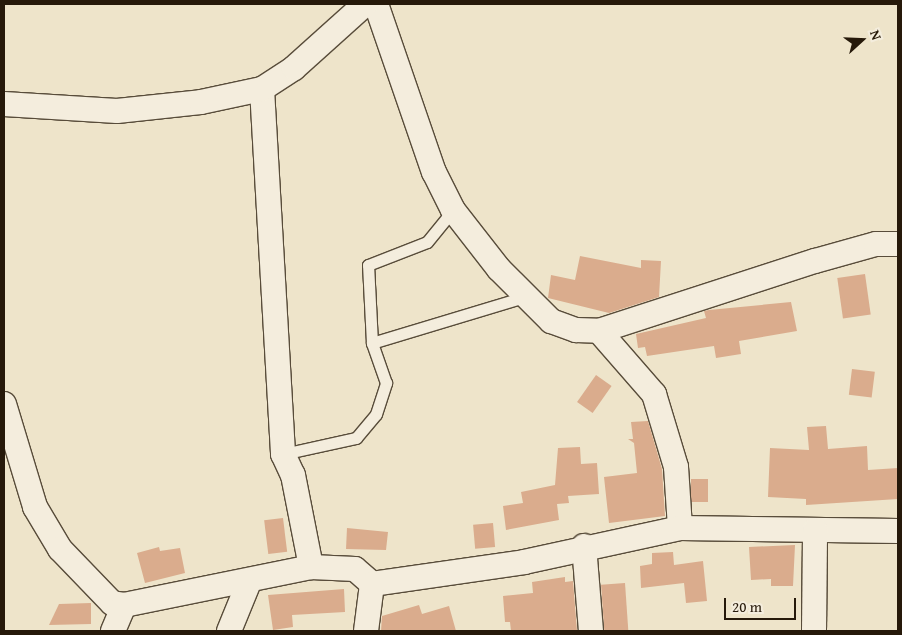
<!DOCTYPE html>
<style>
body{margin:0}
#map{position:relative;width:902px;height:635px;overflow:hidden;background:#eee4ca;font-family:"Gentium Book Plus",serif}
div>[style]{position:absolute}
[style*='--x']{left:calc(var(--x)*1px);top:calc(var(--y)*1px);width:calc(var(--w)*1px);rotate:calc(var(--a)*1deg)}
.building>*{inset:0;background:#daac8d;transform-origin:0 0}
.roads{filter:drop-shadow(1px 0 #584c3a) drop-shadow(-1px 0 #584c3a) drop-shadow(0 1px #584c3a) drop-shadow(0 -1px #584c3a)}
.lane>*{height:11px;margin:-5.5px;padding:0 5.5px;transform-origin:5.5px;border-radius:5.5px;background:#f4eddd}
.street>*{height:24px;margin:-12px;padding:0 12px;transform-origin:12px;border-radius:12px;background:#f4eddd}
span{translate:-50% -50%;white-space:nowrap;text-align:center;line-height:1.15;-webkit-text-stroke:4.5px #f4eddd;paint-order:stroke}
.frame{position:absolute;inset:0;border:5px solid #26190a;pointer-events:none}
.north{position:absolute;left:837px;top:15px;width:50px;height:50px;-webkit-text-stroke:4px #f4eddd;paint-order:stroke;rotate:70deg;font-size:14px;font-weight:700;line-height:20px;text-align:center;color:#26190a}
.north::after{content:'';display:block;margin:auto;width:18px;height:22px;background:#26190a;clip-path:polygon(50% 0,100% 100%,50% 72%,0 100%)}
.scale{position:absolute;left:724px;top:598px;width:72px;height:22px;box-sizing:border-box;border:2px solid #26190a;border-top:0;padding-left:6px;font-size:15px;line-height:18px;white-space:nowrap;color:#26190a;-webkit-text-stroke:4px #f4eddd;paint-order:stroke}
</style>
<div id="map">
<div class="building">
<i style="clip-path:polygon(580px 256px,641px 268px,641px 260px,661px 261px,659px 297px,609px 313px,548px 298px,551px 275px,575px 280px)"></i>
<i style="left:865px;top:274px;width:41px;height:28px;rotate:82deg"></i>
<i style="clip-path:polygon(791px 302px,797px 331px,739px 341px,741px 354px,716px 358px,714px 346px,647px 356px,645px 347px,638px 348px,636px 334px,706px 318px,704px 311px,709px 310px)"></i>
<i style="left:852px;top:369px;width:23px;height:26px;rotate:7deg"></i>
<i style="left:596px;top:375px;width:19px;height:33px;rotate:35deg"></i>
<i style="clip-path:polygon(648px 421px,662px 469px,665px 516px,609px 523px,604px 477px,637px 473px,634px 443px,628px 439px,633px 439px,631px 422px)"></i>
<i style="clip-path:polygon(826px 426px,828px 449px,867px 446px,868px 470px,898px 468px,898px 499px,806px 505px,806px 499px,768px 497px,770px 448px,809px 450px,807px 427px)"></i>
<i style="clip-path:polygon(580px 447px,581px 464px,597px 463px,599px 494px,568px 496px,569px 503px,557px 504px,559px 520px,506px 530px,503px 506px,523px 503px,521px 492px,555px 485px,558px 448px)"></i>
<i style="left:708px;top:479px;width:23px;height:17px;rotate:90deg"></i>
<i style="left:283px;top:518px;width:34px;height:19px;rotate:83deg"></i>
<i style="left:493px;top:523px;width:24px;height:20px;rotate:85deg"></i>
<i style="clip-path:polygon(347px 528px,388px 532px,386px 550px,346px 549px)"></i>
<i style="clip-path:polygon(795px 545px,793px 586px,771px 586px,771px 579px,751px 580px,749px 547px)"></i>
<i style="clip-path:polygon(159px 547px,160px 551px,180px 548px,185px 573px,145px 583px,137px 553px)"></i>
<i style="clip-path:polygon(673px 552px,674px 565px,703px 561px,707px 601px,686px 603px,684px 583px,641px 588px,640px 566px,652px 564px,652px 553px)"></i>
<i style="clip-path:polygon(565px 577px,565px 582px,573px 581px,577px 631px,511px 631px,510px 622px,505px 622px,503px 596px,533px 593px,532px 582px)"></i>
<i style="left:625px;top:583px;width:47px;height:24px;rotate:86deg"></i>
<i style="clip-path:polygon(344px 589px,345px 612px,292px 615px,293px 627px,273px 630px,268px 595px)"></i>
<i style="clip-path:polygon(91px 603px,91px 624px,49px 625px,59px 604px)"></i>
<i style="clip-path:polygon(419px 605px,422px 614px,449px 606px,456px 631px,381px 631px,382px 616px)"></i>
</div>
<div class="roads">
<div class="lane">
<i style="--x:372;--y:343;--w:163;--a:-16.8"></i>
<i style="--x:283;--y:454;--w:75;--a:-12.4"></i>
<i style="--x:356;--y:438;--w:31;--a:-50"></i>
<i style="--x:376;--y:414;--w:33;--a:-72"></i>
<i style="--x:386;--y:383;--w:42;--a:-109.3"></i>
<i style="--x:372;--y:343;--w:78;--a:-92.9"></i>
<i style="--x:368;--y:265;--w:63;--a:-21.3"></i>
<i style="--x:427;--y:242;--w:41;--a:-50.9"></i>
</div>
<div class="street">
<i style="--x:376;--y:4;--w:178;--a:71"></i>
<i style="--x:434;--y:172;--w:42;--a:63.4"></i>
<i style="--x:453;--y:210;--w:75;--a:52.1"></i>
<i style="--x:499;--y:269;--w:74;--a:45"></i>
<i style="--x:551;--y:321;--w:27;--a:20"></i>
<i style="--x:576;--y:330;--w:23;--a:2"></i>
<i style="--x:599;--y:331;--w:84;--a:48.9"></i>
<i style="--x:654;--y:394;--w:76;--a:73.2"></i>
<i style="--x:676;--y:467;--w:61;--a:86.2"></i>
<i style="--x:262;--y:89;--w:366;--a:86.7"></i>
<i style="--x:283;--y:454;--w:23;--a:65"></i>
<i style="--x:293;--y:475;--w:94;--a:78.9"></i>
<i style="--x:4;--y:104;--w:113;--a:3.5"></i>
<i style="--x:117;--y:111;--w:84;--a:-6.1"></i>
<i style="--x:201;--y:102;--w:62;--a:-12"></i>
<i style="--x:262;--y:89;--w:38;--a:-33"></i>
<i style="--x:294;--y:68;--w:96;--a:-42"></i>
<i style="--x:599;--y:331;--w:227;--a:-18"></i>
<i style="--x:815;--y:261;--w:63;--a:-15.6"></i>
<i style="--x:876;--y:244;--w:22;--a:0"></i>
<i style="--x:4;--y:404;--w:108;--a:73.2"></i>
<i style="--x:35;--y:507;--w:49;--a:59.2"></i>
<i style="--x:60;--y:549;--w:75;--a:46.1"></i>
<i style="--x:112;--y:603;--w:12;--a:9"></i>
<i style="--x:584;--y:546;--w:85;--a:85.3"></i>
<i style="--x:113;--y:631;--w:28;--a:-67"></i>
<i style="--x:124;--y:605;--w:191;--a:-11.5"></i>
<i style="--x:311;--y:567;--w:44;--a:2.6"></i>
<i style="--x:355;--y:569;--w:23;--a:41"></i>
<i style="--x:372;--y:584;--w:154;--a:-8.2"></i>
<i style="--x:524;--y:562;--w:160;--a:-12.3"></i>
<i style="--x:680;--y:528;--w:218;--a:0.8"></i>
<i style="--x:229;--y:631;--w:53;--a:-67.8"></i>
<i style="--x:366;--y:631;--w:47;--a:-82.7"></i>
<i style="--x:814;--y:631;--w:101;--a:-89.4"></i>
</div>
</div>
<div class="frame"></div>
<div class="north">N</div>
<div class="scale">20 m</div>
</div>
